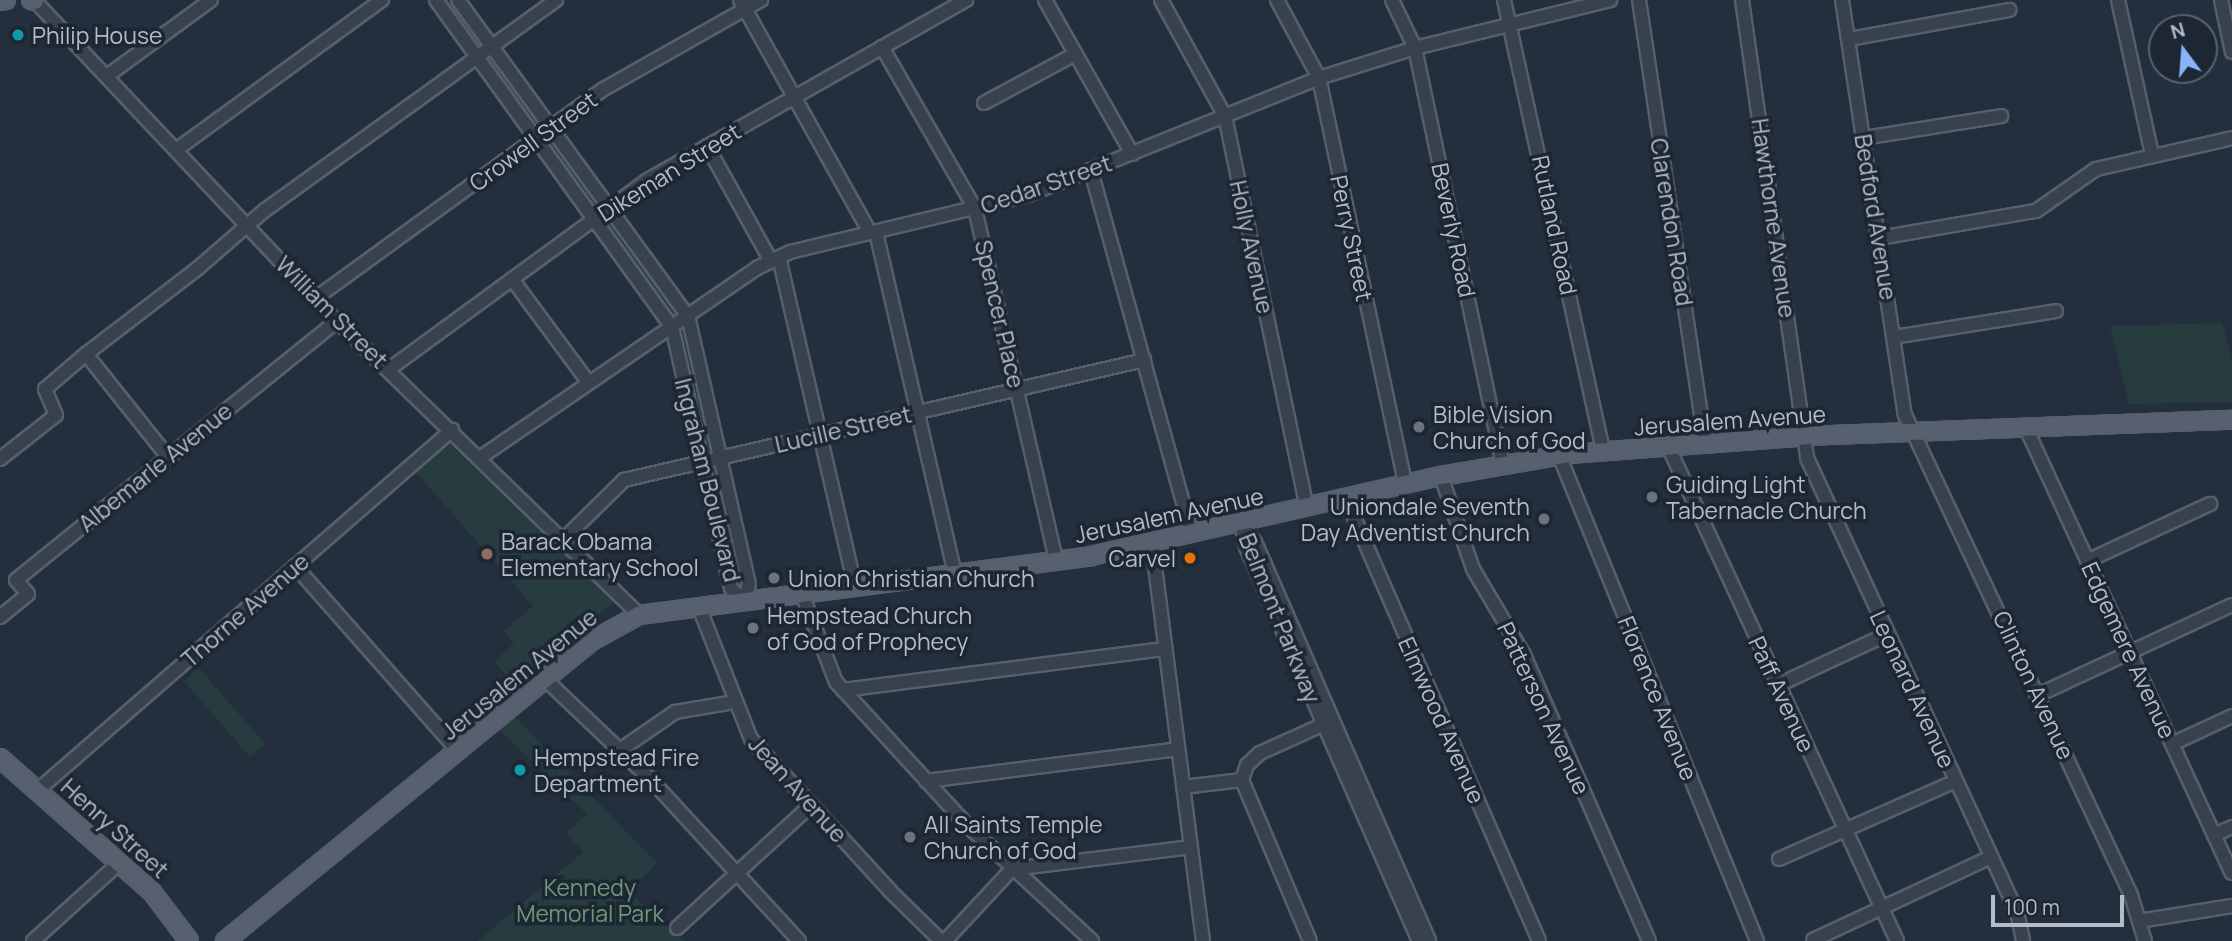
<!DOCTYPE html>
<style>
body{margin:0}
#map{position:relative;width:2232px;height:941px;overflow:hidden;background:#242f3e;font-family:Manrope,sans-serif}
div>[style]{position:absolute}
[style*='--x']{left:calc(var(--x)*1px);top:calc(var(--y)*1px);width:calc(var(--w)*1px);rotate:calc(var(--a)*1deg)}
.green>*{inset:0;background:#263c3f;transform-origin:0 0}
.roads{filter:drop-shadow(2px 0 #565f6c) drop-shadow(-2px 0 #565f6c) drop-shadow(0 2px #565f6c) drop-shadow(0 -2px #565f6c)}
.minor>*{height:12px;margin:-6px;padding:0 6px;transform-origin:6px;border-radius:6px;background:#38414e}
.major>*{height:16px;margin:-8px;padding:0 8px;transform-origin:8px;border-radius:8px;background:#56606e}
.dots>*{width:19px;height:19px;translate:-50% -50%;box-sizing:border-box;border:4px solid #1d2633;border-radius:50%}
span{translate:-50% -50%;white-space:nowrap;text-align:center;line-height:1.15;-webkit-text-stroke:7px #1d2633;paint-order:stroke}
.poi-label{font-size:23px;color:#b4bcc9}
.left{translate:0 -50%;text-align:left}
.right{translate:-100% -50%;text-align:right}
.street-label{font-size:23px;color:#b4bcc9}
.park-label{font-size:23px;color:#6b9a76}
.north{position:absolute;left:2148px;top:14px;width:70px;height:70px;box-sizing:border-box;background:#1d2633;border:2px solid #59626f;border-radius:50%;rotate:344deg;font-size:19px;font-weight:700;line-height:28px;text-align:center;color:#b4bcc9}
.north::after{content:'';display:block;margin:auto;width:24px;height:32px;background:#8ab4f8;clip-path:polygon(50% 0,100% 100%,50% 72%,0 100%)}
.scale{position:absolute;left:1991px;top:895px;width:133px;height:32px;box-sizing:border-box;border:4px solid #b4bcc9;border-top:0;padding-left:9px;font-size:21px;line-height:24px;white-space:nowrap;color:#b4bcc9;-webkit-text-stroke:5px #1d2633;paint-order:stroke}
</style>
<div id="map">
<div class="green">
<i style="clip-path:polygon(436px 0,458px 0,688px 316px,749px 584px,744px 602px,731px 588px,672px 327px)"></i>
<i style="clip-path:polygon(2222px 323px,2232px 358px,2232px 402px,2129px 404px,2110px 326px)"></i>
<i style="clip-path:polygon(449px 444px,614px 602px,517px 685px,494px 662px,514px 643px,504px 631px,533px 606px,416px 472px)"></i>
<i style="left:199px;top:668px;width:101px;height:20px;rotate:49deg"></i>
<i style="clip-path:polygon(509px 711px,657px 863px,629px 892px,685px 941px,478px 941px,583px 852px,566px 834px,587px 814px,493px 724px)"></i>
</div>
<div class="roads">
<div class="minor">
<i style="--x:34;--y:0;--w:441;--a:46.7"></i>
<i style="--x:337;--y:321;--w:421;--a:44.2"></i>
<i style="--x:436;--y:0;--w:403;--a:54.2"></i>
<i style="--x:672;--y:327;--w:268;--a:77.3"></i>
<i style="--x:731;--y:588;--w:19;--a:47"></i>
<i style="--x:458;--y:0;--w:391;--a:54"></i>
<i style="--x:688;--y:316;--w:275;--a:77.2"></i>
<i style="--x:749;--y:584;--w:19;--a:106"></i>
<i style="--x:740;--y:0;--w:267;--a:60.8"></i>
<i style="--x:1045;--y:0;--w:177;--a:60.5"></i>
<i style="--x:1161;--y:0;--w:132;--a:61.1"></i>
<i style="--x:1225;--y:116;--w:400;--a:78.2"></i>
<i style="--x:1277;--y:0;--w:89;--a:61.7"></i>
<i style="--x:1319;--y:78;--w:415;--a:78"></i>
<i style="--x:1392;--y:0;--w:53;--a:64.4"></i>
<i style="--x:1415;--y:48;--w:425;--a:78.1"></i>
<i style="--x:1504;--y:0;--w:462;--a:77.6"></i>
<i style="--x:1639;--y:0;--w:449;--a:81.5"></i>
<i style="--x:1742;--y:0;--w:463;--a:81.9"></i>
<i style="--x:1807;--y:458;--w:500;--a:65.18"></i>
<i style="--x:2017;--y:912;--w:30;--a:78"></i>
<i style="--x:1842;--y:0;--w:420;--a:81.4"></i>
<i style="--x:1905;--y:415;--w:531;--a:64.79"></i>
<i style="--x:2131;--y:895;--w:48;--a:73.1"></i>
<i style="--x:2118;--y:0;--w:159;--a:77.6"></i>
<i style="--x:2221;--y:0;--w:53;--a:78.1"></i>
<i style="--x:1849;--y:39;--w:163;--a:-10.3"></i>
<i style="--x:882;--y:47;--w:187;--a:60.1"></i>
<i style="--x:975;--y:209;--w:361;--a:77"></i>
<i style="--x:107;--y:76;--w:129;--a:-36.2"></i>
<i style="--x:984;--y:103;--w:103;--a:-28.3"></i>
<i style="--x:1864;--y:138;--w:139;--a:-9.1"></i>
<i style="--x:707;--y:146;--w:132;--a:60.9"></i>
<i style="--x:176;--y:150;--w:255;--a:-36.1"></i>
<i style="--x:1091;--y:171;--w:377;--a:74.5"></i>
<i style="--x:876;--y:232;--w:351;--a:77"></i>
<i style="--x:1879;--y:238;--w:159;--a:-9.8"></i>
<i style="--x:2036;--y:211;--w:73;--a:-35"></i>
<i style="--x:2096;--y:169;--w:139;--a:-12.8"></i>
<i style="--x:779;--y:257;--w:339;--a:77"></i>
<i style="--x:512;--y:279;--w:129;--a:53.5"></i>
<i style="--x:316;--y:298;--w:354;--a:-36"></i>
<i style="--x:602;--y:90;--w:183;--a:-29.5"></i>
<i style="--x:1894;--y:337;--w:164;--a:-9.1"></i>
<i style="--x:86;--y:354;--w:132;--a:51.5"></i>
<i style="--x:388;--y:370;--w:320;--a:-36.2"></i>
<i style="--x:646;--y:181;--w:368;--a:-29.5"></i>
<i style="--x:2026;--y:428;--w:490;--a:65.2"></i>
<i style="--x:1668;--y:446;--w:545;--a:65.17"></i>
<i style="--x:1559;--y:455;--w:525;--a:67.83"></i>
<i style="--x:481;--y:457;--w:335;--a:-34.4"></i>
<i style="--x:757;--y:268;--w:37;--a:-26"></i>
<i style="--x:790;--y:252;--w:245;--a:-13.5"></i>
<i style="--x:1028;--y:195;--w:314;--a:-21.9"></i>
<i style="--x:1319;--y:78;--w:101;--a:-17.4"></i>
<i style="--x:1415;--y:48;--w:201;--a:-13.8"></i>
<i style="--x:0;--y:459;--w:71;--a:-38.2"></i>
<i style="--x:56;--y:415;--w:28;--a:-113"></i>
<i style="--x:45;--y:389;--w:54;--a:-40.5"></i>
<i style="--x:86;--y:354;--w:141;--a:-37.5"></i>
<i style="--x:198;--y:268;--w:89;--a:-40.9"></i>
<i style="--x:265;--y:210;--w:359;--a:-35.8"></i>
<i style="--x:1441;--y:476;--w:98;--a:71"></i>
<i style="--x:1473;--y:569;--w:100;--a:59.3"></i>
<i style="--x:1524;--y:655;--w:312;--a:66.4"></i>
<i style="--x:1346;--y:499;--w:482;--a:66.4"></i>
<i style="--x:1241;--y:523;--w:24;--a:54"></i>
<i style="--x:1255;--y:542;--w:435;--a:66.4"></i>
<i style="--x:1242;--y:527;--w:20;--a:79"></i>
<i style="--x:1246;--y:547;--w:430;--a:66.3"></i>
<i style="--x:565;--y:538;--w:83;--a:-44.5"></i>
<i style="--x:624;--y:480;--w:534;--a:-12.99"></i>
<i style="--x:1152;--y:543;--w:401;--a:82.7"></i>
<i style="--x:2087;--y:561;--w:136;--a:-24.9"></i>
<i style="--x:295;--y:566;--w:248;--a:48.6"></i>
<i style="--x:802;--y:594;--w:94;--a:68.9"></i>
<i style="--x:836;--y:682;--w:195;--a:47.5"></i>
<i style="--x:968;--y:826;--w:169;--a:42.8"></i>
<i style="--x:699;--y:607;--w:142;--a:68.5"></i>
<i style="--x:751;--y:739;--w:207;--a:47.5"></i>
<i style="--x:891;--y:892;--w:70;--a:44.4"></i>
<i style="--x:0;--y:617;--w:36;--a:-39"></i>
<i style="--x:28;--y:594;--w:18;--a:-131"></i>
<i style="--x:16;--y:580;--w:412;--a:-38.9"></i>
<i style="--x:546;--y:680;--w:146;--a:43.6"></i>
<i style="--x:652;--y:781;--w:217;--a:47.4"></i>
<i style="--x:1778;--y:685;--w:121;--a:-24.9"></i>
<i style="--x:843;--y:690;--w:325;--a:-7.3"></i>
<i style="--x:2038;--y:695;--w:214;--a:-24.9"></i>
<i style="--x:2172;--y:744;--w:66;--a:-25"></i>
<i style="--x:620;--y:750;--w:67;--a:-34.6"></i>
<i style="--x:675;--y:712;--w:61;--a:-9.5"></i>
<i style="--x:926;--y:781;--w:254;--a:-7.2"></i>
<i style="--x:1183;--y:787;--w:59;--a:-6.8"></i>
<i style="--x:38;--y:790;--w:549;--a:-41.01"></i>
<i style="--x:2214;--y:835;--w:20;--a:-24"></i>
<i style="--x:1779;--y:859;--w:193;--a:-23.8"></i>
<i style="--x:2139;--y:921;--w:94;--a:-9.2"></i>
<i style="--x:677;--y:928;--w:182;--a:-42.5"></i>
<i style="--x:1813;--y:940;--w:196;--a:-25"></i>
<i style="--x:33;--y:941;--w:118;--a:-42.2"></i>
<i style="--x:945;--y:941;--w:98;--a:-47.1"></i>
<i style="--x:1012;--y:869;--w:179;--a:-7"></i>
<i style="--x:1310;--y:941;--w:175;--a:-112.9"></i>
<i style="--x:1242;--y:780;--w:16;--a:-72"></i>
<i style="--x:1247;--y:765;--w:18;--a:-43"></i>
<i style="--x:1260;--y:753;--w:78;--a:-24.3"></i>
</div>
<div class="major">
<i style="--x:31;--y:0;--w:4;--a:14"></i>
<i style="--x:0;--y:1;--w:6;--a:-9"></i>
<i style="--x:0;--y:758;--w:203;--a:41.4"></i>
<i style="--x:152;--y:892;--w:61;--a:52.9"></i>
<i style="--x:225;--y:941;--w:472;--a:-39.3"></i>
<i style="--x:590;--y:642;--w:56;--a:-28.9"></i>
<i style="--x:639;--y:615;--w:456;--a:-7.4"></i>
<i style="--x:1091;--y:556;--w:359;--a:-12.9"></i>
<i style="--x:1441;--y:476;--w:130;--a:-9.8"></i>
<i style="--x:1569;--y:454;--w:238;--a:-4.3"></i>
<i style="--x:1806;--y:436;--w:426;--a:-2.2"></i>
</div>
</div>
<div class="dots">
<i style="left:18px;top:35px;background:#0f9aa8"></i>
<i style="left:1419px;top:427px;background:#6b7280"></i>
<i style="left:1652px;top:497px;background:#6b7280"></i>
<i style="left:1544px;top:519px;background:#6b7280"></i>
<i style="left:487px;top:554px;background:#8d6e63"></i>
<i style="left:1190px;top:558px;background:#e8710a"></i>
<i style="left:774px;top:578px;background:#6b7280"></i>
<i style="left:753px;top:628px;background:#6b7280"></i>
<i style="left:520px;top:770px;background:#0f9aa8"></i>
<i style="left:910px;top:837px;background:#6b7280"></i>
</div>
<div class="poi-label">
<span class="left" style="left:32px;top:35px">Philip House</span>
<span class="left" style="left:1433px;top:427px">Bible Vision<br>Church of God</span>
<span class="left" style="left:1666px;top:497px">Guiding Light<br>Tabernacle Church</span>
<span class="right" style="left:1530px;top:519px">Uniondale Seventh<br>Day Adventist Church</span>
<span class="left" style="left:501px;top:554px">Barack Obama<br>Elementary School</span>
<span class="right" style="left:1176px;top:558px">Carvel</span>
<span class="left" style="left:788px;top:578px">Union Christian Church</span>
<span class="left" style="left:767px;top:628px">Hempstead Church<br>of God of Prophecy</span>
<span class="left" style="left:534px;top:770px">Hempstead Fire<br>Department</span>
<span class="left" style="left:924px;top:837px">All Saints Temple<br>Church of God</span>
</div>
<div class="street-label">
<span style="left:533px;top:141px;rotate:-36deg">Crowell Street</span>
<span style="left:669px;top:172px;rotate:-32deg">Dikeman Street</span>
<span style="left:1046px;top:184px;rotate:-19deg">Cedar Street</span>
<span style="left:1876px;top:217px;rotate:81deg">Bedford Avenue</span>
<span style="left:1774px;top:218px;rotate:82deg">Hawthorne Avenue</span>
<span style="left:1672px;top:222px;rotate:81deg">Clarendon Road</span>
<span style="left:1555px;top:225px;rotate:78deg">Rutland Road</span>
<span style="left:1454px;top:230px;rotate:78deg">Beverly Road</span>
<span style="left:1352px;top:238px;rotate:78deg">Perry Street</span>
<span style="left:1252px;top:247px;rotate:78deg">Holly Avenue</span>
<span style="left:332px;top:312px;rotate:45deg">William Street</span>
<span style="left:1000px;top:314px;rotate:77deg">Spencer Place</span>
<span style="left:1730px;top:420px;rotate:-4deg">Jerusalem Avenue</span>
<span style="left:843px;top:429px;rotate:-13deg">Lucille Street</span>
<span style="left:155px;top:467px;rotate:-39deg">Albemarle Avenue</span>
<span style="left:708px;top:480px;rotate:76deg">Ingraham Boulevard</span>
<span style="left:1169px;top:515px;rotate:-12deg">Jerusalem Avenue</span>
<span style="left:245px;top:610px;rotate:-41deg">Thorne Avenue</span>
<span style="left:1280px;top:618px;rotate:68deg">Belmont Parkway</span>
<span style="left:2129px;top:650px;rotate:65deg">Edgemere Avenue</span>
<span style="left:519px;top:674px;rotate:-39deg">Jerusalem Avenue</span>
<span style="left:2034px;top:685px;rotate:65deg">Clinton Avenue</span>
<span style="left:1913px;top:689px;rotate:65deg">Leonard Avenue</span>
<span style="left:1782px;top:694px;rotate:65deg">Paff Avenue</span>
<span style="left:1658px;top:698px;rotate:68deg">Florence Avenue</span>
<span style="left:1544px;top:708px;rotate:65deg">Patterson Avenue</span>
<span style="left:1442px;top:720px;rotate:66deg">Elmwood Avenue</span>
<span style="left:798px;top:789px;rotate:48deg">Jean Avenue</span>
<span style="left:115px;top:828px;rotate:42deg">Henry Street</span>
</div>
<div class="park-label">
<span style="left:590px;top:900px">Kennedy<br>Memorial Park</span>
</div>
<div class="north">N</div>
<div class="scale">100 m</div>
</div>
